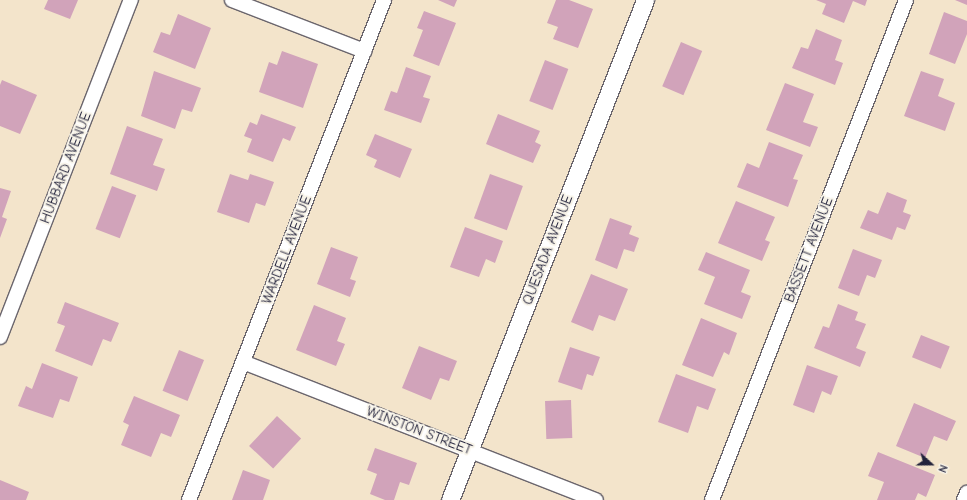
<!DOCTYPE html>
<style>
body{margin:0}
#map{position:relative;width:967px;height:500px;overflow:hidden;background:#f3e4cb;font-family:"Comic Neue",sans-serif}
div>[style]{position:absolute}
[style*='--x']{left:calc(var(--x)*1px);top:calc(var(--y)*1px);width:calc(var(--w)*1px);rotate:calc(var(--a)*1deg)}
.building>*{inset:0;background:#d1a3ba;transform-origin:0 0}
.roads{filter:drop-shadow(1px 0 #6b666d) drop-shadow(-1px 0 #6b666d) drop-shadow(0 1px #6b666d) drop-shadow(0 -1px #6b666d)}
.minor>*{height:14px;margin:-7px;padding:0 7px;transform-origin:7px;border-radius:7px;background:#fff}
.tertiary>*{height:17px;margin:-8.5px;padding:0 8.5px;transform-origin:8.5px;border-radius:8.5px;background:#fff}
span{translate:-50% -50%;white-space:nowrap;text-align:center;line-height:1.15;-webkit-text-stroke:4px #f7f3e8;paint-order:stroke}
.street-label{font-size:14px;color:#22223b}
.north{position:absolute;left:911px;top:444px;width:40px;height:40px;-webkit-text-stroke:3px #f7f3e8;paint-order:stroke;rotate:111deg;font-size:11px;font-weight:700;line-height:16px;text-align:center;color:#22223b}
.north::after{content:'';display:block;margin:auto;width:14px;height:18px;background:#22223b;clip-path:polygon(50% 0,100% 100%,50% 72%,0 100%)}
</style>
<div id="map">
<div class="building">
<i style="clip-path:polygon(48px 0,78px 0,70px 19px,44px 9px)"></i>
<i style="clip-path:polygon(438px 0,457px 0,454px 7px)"></i>
<i style="clip-path:polygon(556px 0,569px 0,593px 9px,578px 48px,553px 39px,558px 27px,547px 23px)"></i>
<i style="clip-path:polygon(816px 0,867px 0,865px 6px,853px 1px,844px 23px,822px 14px,826px 4px)"></i>
<i style="clip-path:polygon(955px 0,967px 0,967px 5px)"></i>
<i style="clip-path:polygon(424px 11px,456px 23px,439px 66px,413px 56px,423px 30px,417px 28px)"></i>
<i style="clip-path:polygon(944px 12px,967px 21px,967px 34px,955px 64px,929px 54px)"></i>
<i style="clip-path:polygon(178px 14px,211px 28px,195px 69px,153px 52px,161px 32px,170px 35px)"></i>
<i style="clip-path:polygon(816px 29px,842px 40px,835px 60px,843px 63px,835px 85px,792px 68px,801px 47px,808px 49px)"></i>
<i style="left:681px;top:42px;width:23px;height:48px;rotate:23deg"></i>
<i style="clip-path:polygon(282px 51px,318px 64px,303px 108px,259px 92px,269px 62px,277px 65px)"></i>
<i style="left:545px;top:60px;width:25px;height:44px;rotate:21deg"></i>
<i style="clip-path:polygon(406px 67px,431px 76px,423px 97px,430px 99px,421px 123px,384px 110px,391px 91px,397px 93px)"></i>
<i style="clip-path:polygon(154px 71px,201px 88px,192px 112px,182px 109px,175px 129px,141px 116px)"></i>
<i style="clip-path:polygon(921px 71px,944px 79px,938px 96px,955px 103px,945px 131px,904px 116px)"></i>
<i style="clip-path:polygon(2px 80px,37px 95px,20px 134px,0 126px,0 85px)"></i>
<i style="clip-path:polygon(785px 83px,814px 94px,803px 122px,818px 127px,810px 147px,766px 130px)"></i>
<i style="clip-path:polygon(261px 114px,296px 127px,290px 141px,283px 138px,273px 162px,247px 152px,252px 139px,244px 136px,250px 122px,257px 125px)"></i>
<i style="clip-path:polygon(498px 114px,540px 131px,535px 142px,541px 145px,533px 163px,486px 144px)"></i>
<i style="clip-path:polygon(127px 126px,163px 139px,153px 165px,165px 169px,157px 191px,110px 174px)"></i>
<i style="clip-path:polygon(375px 134px,412px 149px,400px 178px,374px 167px,377px 160px,366px 155px)"></i>
<i style="clip-path:polygon(769px 142px,803px 155px,793px 179px,798px 180px,788px 207px,737px 187px,747px 163px,759px 168px)"></i>
<i style="clip-path:polygon(230px 174px,248px 180px,250px 174px,274px 182px,265px 206px,256px 203px,249px 223px,217px 212px)"></i>
<i style="left:490px;top:174px;width:35px;height:47px;rotate:20deg"></i>
<i style="left:112px;top:186px;width:26px;height:46px;rotate:21deg"></i>
<i style="clip-path:polygon(0 188px,11px 191px,2px 217px,7px 219px,0 238px)"></i>
<i style="clip-path:polygon(887px 192px,907px 200px,903px 212px,911px 215px,905px 230px,897px 227px,892px 240px,860px 228px,868px 210px,878px 214px)"></i>
<i style="clip-path:polygon(736px 201px,775px 217px,765px 240px,770px 242px,762px 261px,718px 243px)"></i>
<i style="clip-path:polygon(610px 218px,632px 226px,629px 234px,639px 238px,634px 252px,624px 249px,617px 269px,595px 260px)"></i>
<i style="clip-path:polygon(465px 227px,503px 241px,495px 263px,486px 259px,479px 277px,450px 267px)"></i>
<i style="clip-path:polygon(331px 247px,358px 257px,350px 279px,356px 281px,350px 297px,317px 284px)"></i>
<i style="clip-path:polygon(853px 249px,882px 260px,875px 278px,867px 275px,859px 296px,838px 288px)"></i>
<i style="clip-path:polygon(706px 252px,750px 270px,741px 292px,751px 296px,742px 319px,704px 304px,715px 277px,698px 270px)"></i>
<i style="clip-path:polygon(591px 274px,628px 289px,615px 321px,599px 315px,593px 331px,571px 322px)"></i>
<i style="clip-path:polygon(65px 302px,119px 323px,111px 342px,103px 339px,92px 366px,55px 351px,65px 326px,57px 323px)"></i>
<i style="clip-path:polygon(838px 304px,858px 312px,855px 320px,866px 324px,856px 348px,866px 352px,860px 367px,814px 348px,823px 326px,829px 328px)"></i>
<i style="clip-path:polygon(314px 305px,346px 318px,337px 341px,345px 344px,336px 366px,296px 350px)"></i>
<i style="clip-path:polygon(701px 318px,737px 333px,729px 355px,724px 352px,713px 377px,682px 365px)"></i>
<i style="left:921px;top:335px;width:31px;height:24px;rotate:22deg"></i>
<i style="clip-path:polygon(419px 346px,457px 361px,449px 381px,440px 378px,431px 400px,402px 388px)"></i>
<i style="clip-path:polygon(570px 347px,600px 357px,593px 376px,587px 374px,582px 390px,558px 382px)"></i>
<i style="left:179px;top:350px;width:27px;height:44px;rotate:22deg"></i>
<i style="clip-path:polygon(42px 363px,78px 377px,69px 402px,60px 399px,53px 418px,18px 406px,26px 386px,32px 389px)"></i>
<i style="clip-path:polygon(807px 365px,838px 376px,831px 395px,822px 391px,814px 413px,793px 405px)"></i>
<i style="clip-path:polygon(676px 374px,716px 389px,708px 410px,697px 406px,688px 433px,658px 422px)"></i>
<i style="clip-path:polygon(134px 396px,180px 415px,171px 437px,161px 433px,151px 457px,121px 445px,129px 425px,123px 422px)"></i>
<i style="left:571px;top:400px;width:38px;height:26px;rotate:88deg"></i>
<i style="clip-path:polygon(914px 403px,956px 421px,947px 441px,934px 436px,925px 458px,896px 446px)"></i>
<i style="left:277px;top:416px;width:33px;height:41px;rotate:43deg"></i>
<i style="clip-path:polygon(375px 448px,417px 463px,409px 485px,400px 482px,394px 500px,385px 500px,370px 494px,377px 474px,367px 470px)"></i>
<i style="clip-path:polygon(878px 452px,935px 475px,926px 497px,918px 493px,915px 500px,877px 500px,884px 482px,868px 476px)"></i>
<i style="clip-path:polygon(243px 470px,270px 480px,263px 500px,232px 500px)"></i>
<i style="clip-path:polygon(0 480px,29px 492px,26px 500px,0 500px)"></i>
</div>
<div class="roads">
<div class="minor">
<i style="--x:232;--y:0;--w:142;--a:21.1"></i>
<i style="--x:0;--y:337;--w:362;--a:-68.8"></i>
<i style="--x:243;--y:362;--w:379;--a:21.4"></i>
<i style="--x:189;--y:500;--w:537;--a:-68.69"></i>
<i style="--x:712;--y:500;--w:536;--a:-68.79"></i>
<i style="--x:964;--y:500;--w:8;--a:-67"></i>
</div>
<div class="tertiary">
<i style="--x:450;--y:500;--w:537;--a:-68.69"></i>
</div>
</div>
<div class="street-label">
<span style="left:66px;top:168px;rotate:-69deg">HUBBARD AVENUE</span>
<span style="left:287px;top:250px;rotate:-69deg">WARDELL AVENUE</span>
<span style="left:548px;top:250px;rotate:-69deg">QUESADA AVENUE</span>
<span style="left:809px;top:250px;rotate:-69deg">BASSETT AVENUE</span>
<span style="left:419px;top:431px;rotate:21deg">WINSTON STREET</span>
</div>
<div class="north">N</div>
</div>
